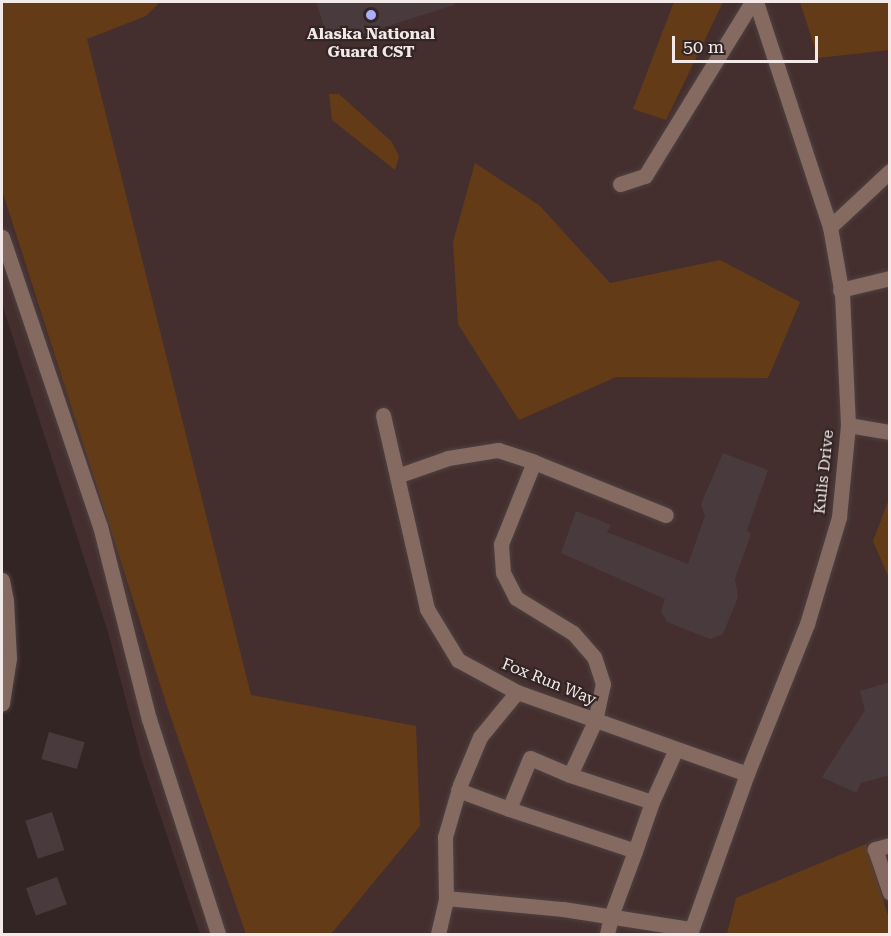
<!DOCTYPE html>
<style>
body{margin:0}
#map{position:relative;width:891px;height:936px;overflow:hidden;background:#342525;font-family:"Roboto Serif",serif}
div>[style]{position:absolute}
.built>*{inset:0;background:#442f2e}
.green>*{inset:0;background:#633c17}
.building>*{inset:0;background:#493a3e;transform-origin:0 0}
.roads{filter:drop-shadow(0 0 2px #4f4040) drop-shadow(0 0 2px #4f4040)}
.minor>*{height:15px;margin:-7.5px;padding:0 7.5px;transform-origin:7.5px;border-radius:7.5px;background:#846a60}
.dots>*{width:16px;height:16px;translate:-50% -50%;box-sizing:border-box;border:3px solid #342525;border-radius:50%}
span{translate:-50% -50%;white-space:nowrap;text-align:center;line-height:1.15;-webkit-text-stroke:4.5px #342525;paint-order:stroke}
.poi-label{font-size:16px;color:#f3e9e9;font-weight:700}
.street-label{font-size:16px;color:#f3e9e9}
.frame{position:absolute;inset:0;border:3px solid #f3e9e9;pointer-events:none}
.scale{position:absolute;left:672px;top:36px;width:146px;height:27px;box-sizing:border-box;border:3px solid #f3e9e9;border-top:0;padding-left:8px;font-size:18px;line-height:21px;white-space:nowrap;color:#f3e9e9;-webkit-text-stroke:4px #342525;paint-order:stroke}
</style>
<div id="map">
<div class="built">
<i style="clip-path:polygon(2px 2px,889px 2px,889px 934px,200px 934px,142px 761px,108px 632px,2px 304px)"></i>
</div>
<div class="green">
<i style="clip-path:polygon(2px 2px,160px 2px,146px 16px,87px 39px,251px 695px,416px 726px,420px 826px,331px 934px,246px 934px,168px 709px,2px 190px)"></i>
<i style="clip-path:polygon(674px 2px,723px 2px,666px 120px,633px 109px)"></i>
<i style="clip-path:polygon(800px 2px,889px 2px,889px 50px,818px 58px)"></i>
<i style="clip-path:polygon(329px 94px,339px 94px,391px 141px,399px 156px,395px 170px,332px 120px)"></i>
<i style="clip-path:polygon(475px 163px,540px 206px,610px 283px,720px 260px,800px 302px,768px 378px,616px 377px,519px 420px,458px 324px,453px 242px)"></i>
<i style="clip-path:polygon(889px 499px,889px 578px,873px 541px)"></i>
<i style="clip-path:polygon(866px 844px,889px 919px,889px 934px,727px 934px,736px 898px)"></i>
</div>
<div class="building">
<i style="clip-path:polygon(316px 2px,453px 2px,454px 5px,350px 38px,347px 29px,327px 36px)"></i>
<i style="clip-path:polygon(723px 453px,768px 470px,747px 530px,751px 534px,735px 579px,738px 597px,723px 634px,710px 639px,667px 622px,661px 611px,665px 599px,561px 553px,576px 511px,611px 525px,607px 532px,688px 564px,705px 516px,701px 504px)"></i>
<i style="clip-path:polygon(890px 682px,890px 775px,861px 783px,856px 793px,822px 777px,865px 710px,860px 691px)"></i>
<i style="left:49px;top:732px;width:37px;height:28px;rotate:16deg"></i>
<i style="left:52px;top:812px;width:40px;height:28px;rotate:72deg"></i>
<i style="left:57px;top:877px;width:29px;height:33px;rotate:70deg"></i>
</div>
<div class="roads">
<div class="minor">
<i style="left:620px;top:184px;width:26px;rotate:-18deg"></i>
<i style="left:645px;top:176px;width:204px;rotate:-58.4deg"></i>
<i style="left:830px;top:227px;width:82px;rotate:-43deg"></i>
<i style="left:2px;top:237px;width:305px;rotate:71.3deg"></i>
<i style="left:100px;top:526px;width:199px;rotate:75.8deg"></i>
<i style="left:149px;top:719px;width:226px;rotate:72.2deg"></i>
<i style="left:840px;top:290px;width:51px;rotate:-13.5deg"></i>
<i style="left:383px;top:415px;width:199px;rotate:77.2deg"></i>
<i style="left:427px;top:609px;width:60px;rotate:58.7deg"></i>
<i style="left:458px;top:660px;width:67px;rotate:28.5deg"></i>
<i style="left:517px;top:692px;width:244px;rotate:19.6deg"></i>
<i style="left:848px;top:425px;width:43px;rotate:9.5deg"></i>
<i style="left:397px;top:476px;width:54px;rotate:-19.4deg"></i>
<i style="left:448px;top:458px;width:51px;rotate:-9.1deg"></i>
<i style="left:498px;top:450px;width:38px;rotate:18deg"></i>
<i style="left:2px;top:580px;width:21px;rotate:79deg"></i>
<i style="left:6px;top:601px;width:57px;rotate:87deg"></i>
<i style="left:9px;top:658px;width:46px;rotate:98.8deg"></i>
<i style="left:517px;top:692px;width:58px;rotate:129.4deg"></i>
<i style="left:480px;top:737px;width:52px;rotate:112.6deg"></i>
<i style="left:460px;top:785px;width:54px;rotate:106.1deg"></i>
<i style="left:445px;top:837px;width:61px;rotate:89.1deg"></i>
<i style="left:446px;top:898px;width:118px;rotate:5.4deg"></i>
<i style="left:563px;top:909px;width:130px;rotate:8.9deg"></i>
<i style="left:570px;top:775px;width:60px;rotate:-65.2deg"></i>
<i style="left:595px;top:721px;width:38px;rotate:-78deg"></i>
<i style="left:603px;top:684px;width:28px;rotate:-108deg"></i>
<i style="left:594px;top:657px;width:32px;rotate:-131deg"></i>
<i style="left:573px;top:633px;width:67px;rotate:-148.4deg"></i>
<i style="left:516px;top:598px;width:28px;rotate:-117deg"></i>
<i style="left:503px;top:573px;width:29px;rotate:-94deg"></i>
<i style="left:501px;top:544px;width:88px;rotate:-68.1deg"></i>
<i style="left:534px;top:462px;width:142px;rotate:21.9deg"></i>
<i style="left:458px;top:790px;width:54px;rotate:20.4deg"></i>
<i style="left:509px;top:809px;width:133px;rotate:18.4deg"></i>
<i style="left:635px;top:851px;width:52px;rotate:-70.9deg"></i>
<i style="left:652px;top:802px;width:86px;rotate:-161.8deg"></i>
<i style="left:570px;top:775px;width:43px;rotate:-157deg"></i>
<i style="left:530px;top:758px;width:55px;rotate:112.4deg"></i>
<i style="left:652px;top:802px;width:58px;rotate:-65.6deg"></i>
<i style="left:890px;top:845px;width:16px;rotate:165deg"></i>
<i style="left:875px;top:849px;width:46px;rotate:71.2deg"></i>
<i style="left:438px;top:934px;width:37px;rotate:-77deg"></i>
<i style="left:607px;top:934px;width:18px;rotate:-77deg"></i>
<i style="left:611px;top:916px;width:69px;rotate:-69.7deg"></i>
<i style="left:690px;top:934px;width:170px;rotate:-70.4deg"></i>
<i style="left:747px;top:774px;width:162px;rotate:-68.2deg"></i>
<i style="left:807px;top:624px;width:112px;rotate:-73.3deg"></i>
<i style="left:839px;top:517px;width:92px;rotate:-84.4deg"></i>
<i style="left:848px;top:425px;width:130px;rotate:-92.6deg"></i>
<i style="left:842px;top:295px;width:69px;rotate:-100deg"></i>
<i style="left:830px;top:227px;width:237px;rotate:-108.2deg"></i>
</div>
</div>
<div class="dots">
<i style="left:371px;top:15px;background:#abaffb"></i>
</div>
<div class="poi-label">
<span style="left:371px;top:43px">Alaska National<br>Guard CST</span>
</div>
<div class="street-label">
<span style="left:824px;top:472px;rotate:-84deg">Kulis Drive</span>
<span style="left:549px;top:682px;rotate:22deg">Fox Run Way</span>
</div>
<div class="frame"></div>
<div class="scale">50 m</div>
</div>
